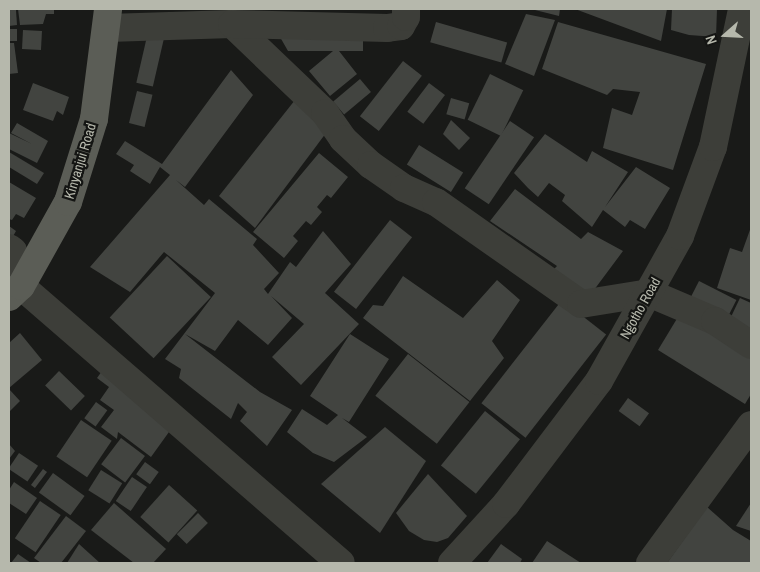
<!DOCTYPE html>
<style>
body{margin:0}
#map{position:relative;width:760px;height:572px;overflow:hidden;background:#191a18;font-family:"Archivo Narrow",sans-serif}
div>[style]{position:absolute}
.building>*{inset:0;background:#424440;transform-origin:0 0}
.minor>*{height:28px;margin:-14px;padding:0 14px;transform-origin:14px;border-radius:14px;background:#3d3e39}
.major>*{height:28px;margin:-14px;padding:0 14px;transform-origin:14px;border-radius:14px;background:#5b5d56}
span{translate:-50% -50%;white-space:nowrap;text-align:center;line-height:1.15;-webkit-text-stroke:4.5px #141513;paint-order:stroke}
.street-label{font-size:14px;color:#b6b8ac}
.frame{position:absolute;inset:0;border:10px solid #b6b8ac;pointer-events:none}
.north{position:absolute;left:700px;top:10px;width:50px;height:50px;-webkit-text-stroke:4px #141513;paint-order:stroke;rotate:251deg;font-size:14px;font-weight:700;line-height:20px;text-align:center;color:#b6b8ac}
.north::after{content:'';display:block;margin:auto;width:18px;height:22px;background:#b6b8ac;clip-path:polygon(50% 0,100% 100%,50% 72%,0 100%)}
</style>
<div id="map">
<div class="building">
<i style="clip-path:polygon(18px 9px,54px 9px,54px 14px,46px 14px,43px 24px,20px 25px)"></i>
<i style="clip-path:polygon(531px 9px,560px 9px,559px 16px)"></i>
<i style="clip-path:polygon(575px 9px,667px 9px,661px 41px)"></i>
<i style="clip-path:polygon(672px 9px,717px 9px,716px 37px,689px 35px,671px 30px)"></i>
<i style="clip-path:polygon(9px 10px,16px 10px,17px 25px,9px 26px)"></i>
<i style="clip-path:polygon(526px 14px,555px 20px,534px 76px,505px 64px)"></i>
<i style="left:436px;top:22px;width:74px;height:21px;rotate:16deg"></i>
<i style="clip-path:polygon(558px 22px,706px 64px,673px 170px,603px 148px,612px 108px,632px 115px,640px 92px,613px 89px,607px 95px,542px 69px)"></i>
<i style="left:9px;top:29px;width:8px;height:12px"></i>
<i style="left:23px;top:30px;width:19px;height:19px;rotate:3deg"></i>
<i style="clip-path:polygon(276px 30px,363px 32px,363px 51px,339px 51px,357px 74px,330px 96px,309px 71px,333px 51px,288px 51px)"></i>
<i style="left:148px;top:32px;width:17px;height:52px;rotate:13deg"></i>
<i style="clip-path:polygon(9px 43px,14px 43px,18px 73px,9px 74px)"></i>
<i style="left:403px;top:61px;width:24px;height:70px;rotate:38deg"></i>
<i style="clip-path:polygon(231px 70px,253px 95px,185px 187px,176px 180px,204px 205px,209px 199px,257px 239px,253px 245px,279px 273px,264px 289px,268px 294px,290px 262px,296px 267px,323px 231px,351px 264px,325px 293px,359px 324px,301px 385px,272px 357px,304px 324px,271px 296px,292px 318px,268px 345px,238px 320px,215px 351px,185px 334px,260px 392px,292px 410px,267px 446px,240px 421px,247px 412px,238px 403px,231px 419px,179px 378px,181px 369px,165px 359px,215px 293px,164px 252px,130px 292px,90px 267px,170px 175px,160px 167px,150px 184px,130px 171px,134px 165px,116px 154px,125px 141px,162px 164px)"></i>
<i style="left:490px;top:74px;width:37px;height:51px;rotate:26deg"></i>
<i style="left:360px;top:79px;width:17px;height:35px;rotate:50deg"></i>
<i style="clip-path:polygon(33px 83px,69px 97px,63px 115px,57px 111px,53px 121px,23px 110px)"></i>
<i style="left:429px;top:83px;width:20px;height:36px;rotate:37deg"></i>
<i style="left:137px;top:91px;width:16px;height:33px;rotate:14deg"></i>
<i style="left:451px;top:98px;width:19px;height:17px;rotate:16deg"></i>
<i style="clip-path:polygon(295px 100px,326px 133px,255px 228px,219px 196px)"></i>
<i style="clip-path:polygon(451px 120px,470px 138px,459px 150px,443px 134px)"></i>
<i style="left:510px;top:121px;width:29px;height:81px;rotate:34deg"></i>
<i style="clip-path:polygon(17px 123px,48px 141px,37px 163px,9px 149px,9px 133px,32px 144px,11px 133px)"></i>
<i style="clip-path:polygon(545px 134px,587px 162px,592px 151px,628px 172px,605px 207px,636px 167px,670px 188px,645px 229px,630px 220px,625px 227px,603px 210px,592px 227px,562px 201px,565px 195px,549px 183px,538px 197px,528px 188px,514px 173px)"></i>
<i style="left:419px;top:145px;width:52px;height:23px;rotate:32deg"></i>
<i style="clip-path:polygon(9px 152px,44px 173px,37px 184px,9px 167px)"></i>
<i style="clip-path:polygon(319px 153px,348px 177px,331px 198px,327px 195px,317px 207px,322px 212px,311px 225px,306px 221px,293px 236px,298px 241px,284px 258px,253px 232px)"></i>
<i style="clip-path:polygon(9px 182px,36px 198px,24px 218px,16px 214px,12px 220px,9px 219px)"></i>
<i style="clip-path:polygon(515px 189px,581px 239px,588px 232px,623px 251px,591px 294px,552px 271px,557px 266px,490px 221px)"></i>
<i style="left:390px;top:220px;width:28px;height:91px;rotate:38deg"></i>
<i style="clip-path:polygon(9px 226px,16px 231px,12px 238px,9px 236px)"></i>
<i style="clip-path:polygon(751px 227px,751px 300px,717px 288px,730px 248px,742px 252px)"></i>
<i style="left:167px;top:256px;width:60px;height:84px;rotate:43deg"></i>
<i style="clip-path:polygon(403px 276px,463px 318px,497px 280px,520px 300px,492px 341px,504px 358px,470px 401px,363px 318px,373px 305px,383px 306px)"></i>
<i style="left:699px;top:281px;width:42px;height:21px;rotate:27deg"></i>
<i style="clip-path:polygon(740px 298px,751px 303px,751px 331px,729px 321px)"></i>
<i style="left:562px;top:300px;width:56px;height:131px;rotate:38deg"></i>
<i style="clip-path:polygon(681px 312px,751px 355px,751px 394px,745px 404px,658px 350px)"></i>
<i style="clip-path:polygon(20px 333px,42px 360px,9px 388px,9px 343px)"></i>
<i style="clip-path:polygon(350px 334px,389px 359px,349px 422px,342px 418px,367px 437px,334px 462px,313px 453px,287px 432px,302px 409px,327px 425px,338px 415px,310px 396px)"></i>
<i style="left:408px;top:354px;width:78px;height:53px;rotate:38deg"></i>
<i style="left:59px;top:371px;width:36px;height:20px;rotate:44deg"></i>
<i style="clip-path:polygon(102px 371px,174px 425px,151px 457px,118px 432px,117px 439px,101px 427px,114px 410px,100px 400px,109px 387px,97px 378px)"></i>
<i style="clip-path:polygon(9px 389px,20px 401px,9px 412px)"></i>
<i style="left:628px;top:398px;width:26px;height:16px;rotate:36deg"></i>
<i style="left:96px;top:402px;width:14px;height:20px;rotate:36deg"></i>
<i style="left:485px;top:411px;width:45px;height:70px;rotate:39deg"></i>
<i style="left:81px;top:420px;width:37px;height:44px;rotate:34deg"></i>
<i style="clip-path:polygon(385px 427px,426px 461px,380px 533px,321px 484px)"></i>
<i style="left:121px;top:438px;width:30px;height:33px;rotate:37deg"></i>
<i style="clip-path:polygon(9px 444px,15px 451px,9px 459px)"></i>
<i style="left:19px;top:453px;width:23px;height:19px;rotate:34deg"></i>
<i style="left:145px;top:462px;width:17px;height:15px;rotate:36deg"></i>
<i style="left:43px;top:469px;width:5px;height:20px;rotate:37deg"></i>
<i style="left:101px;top:470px;width:25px;height:24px;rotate:32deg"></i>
<i style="left:53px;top:473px;width:39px;height:24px;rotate:36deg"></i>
<i style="clip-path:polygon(428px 474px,467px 516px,448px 538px,437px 542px,424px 540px,409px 531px,396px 513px)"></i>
<i style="left:132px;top:477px;width:18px;height:29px;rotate:34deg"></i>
<i style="clip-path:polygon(14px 482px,37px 498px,26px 514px,9px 503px,9px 490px)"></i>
<i style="left:169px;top:485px;width:38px;height:43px;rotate:42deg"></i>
<i style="left:40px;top:501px;width:25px;height:45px;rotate:34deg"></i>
<i style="clip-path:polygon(114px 503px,166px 549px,153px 563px,134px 563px,91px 530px)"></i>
<i style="clip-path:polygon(751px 503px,751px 531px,736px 526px)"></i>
<i style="clip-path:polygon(707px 507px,733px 530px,751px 541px,751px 563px,667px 563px)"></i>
<i style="left:198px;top:513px;width:14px;height:30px;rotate:45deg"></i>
<i style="clip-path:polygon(66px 516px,86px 531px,61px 563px,41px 563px,34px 558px)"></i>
<i style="clip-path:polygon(547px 541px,581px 563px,532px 563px)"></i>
<i style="clip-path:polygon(79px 544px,100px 563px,67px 563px)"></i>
<i style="clip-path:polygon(501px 544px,522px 559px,520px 563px,487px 563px)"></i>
<i style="clip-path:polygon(18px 554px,31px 563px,11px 563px)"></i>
</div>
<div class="minor">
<i style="left:232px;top:24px;width:129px;rotate:43.7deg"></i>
<i style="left:325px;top:113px;width:32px;rotate:55deg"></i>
<i style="left:343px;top:139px;width:38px;rotate:43deg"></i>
<i style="left:371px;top:165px;width:40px;rotate:34.9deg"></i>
<i style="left:404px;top:188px;width:35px;rotate:24deg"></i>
<i style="left:436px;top:202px;width:177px;rotate:35.1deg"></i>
<i style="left:581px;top:304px;width:69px;rotate:-9.2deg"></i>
<i style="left:649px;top:293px;width:72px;rotate:23deg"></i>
<i style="left:715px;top:321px;width:43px;rotate:33.7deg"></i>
<i style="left:108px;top:28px;width:124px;rotate:-1.8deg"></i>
<i style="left:232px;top:24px;width:155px;rotate:1.5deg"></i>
<i style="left:387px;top:28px;width:14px;rotate:-8deg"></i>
<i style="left:401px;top:26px;width:10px;rotate:-61deg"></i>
<i style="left:406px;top:17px;width:8px;rotate:-90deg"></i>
<i style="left:9px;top:248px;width:5px;rotate:37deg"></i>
<i style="left:13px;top:251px;width:36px;rotate:77deg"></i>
<i style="left:21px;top:286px;width:423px;rotate:40.9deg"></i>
<i style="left:452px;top:563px;width:80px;rotate:-47.5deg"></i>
<i style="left:506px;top:504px;width:154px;rotate:-52.9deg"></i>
<i style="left:599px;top:381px;width:166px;rotate:-60.8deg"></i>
<i style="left:680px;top:236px;width:95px;rotate:-69.7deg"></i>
<i style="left:713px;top:147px;width:141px;rotate:-78.1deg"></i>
<i style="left:650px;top:563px;width:171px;rotate:-53.8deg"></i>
</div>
<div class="major">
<i style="left:9px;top:297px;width:16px;rotate:-43deg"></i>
<i style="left:21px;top:286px;width:96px;rotate:-60.8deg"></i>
<i style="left:68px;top:202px;width:87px;rotate:-72.6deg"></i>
<i style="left:94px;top:119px;width:111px;rotate:-82.7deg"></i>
</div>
<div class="street-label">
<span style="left:80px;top:161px;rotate:-73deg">Kinyanjui Road</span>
<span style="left:640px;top:308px;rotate:-61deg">Ngotho Road</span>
</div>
<div class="frame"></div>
<div class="north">N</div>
</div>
